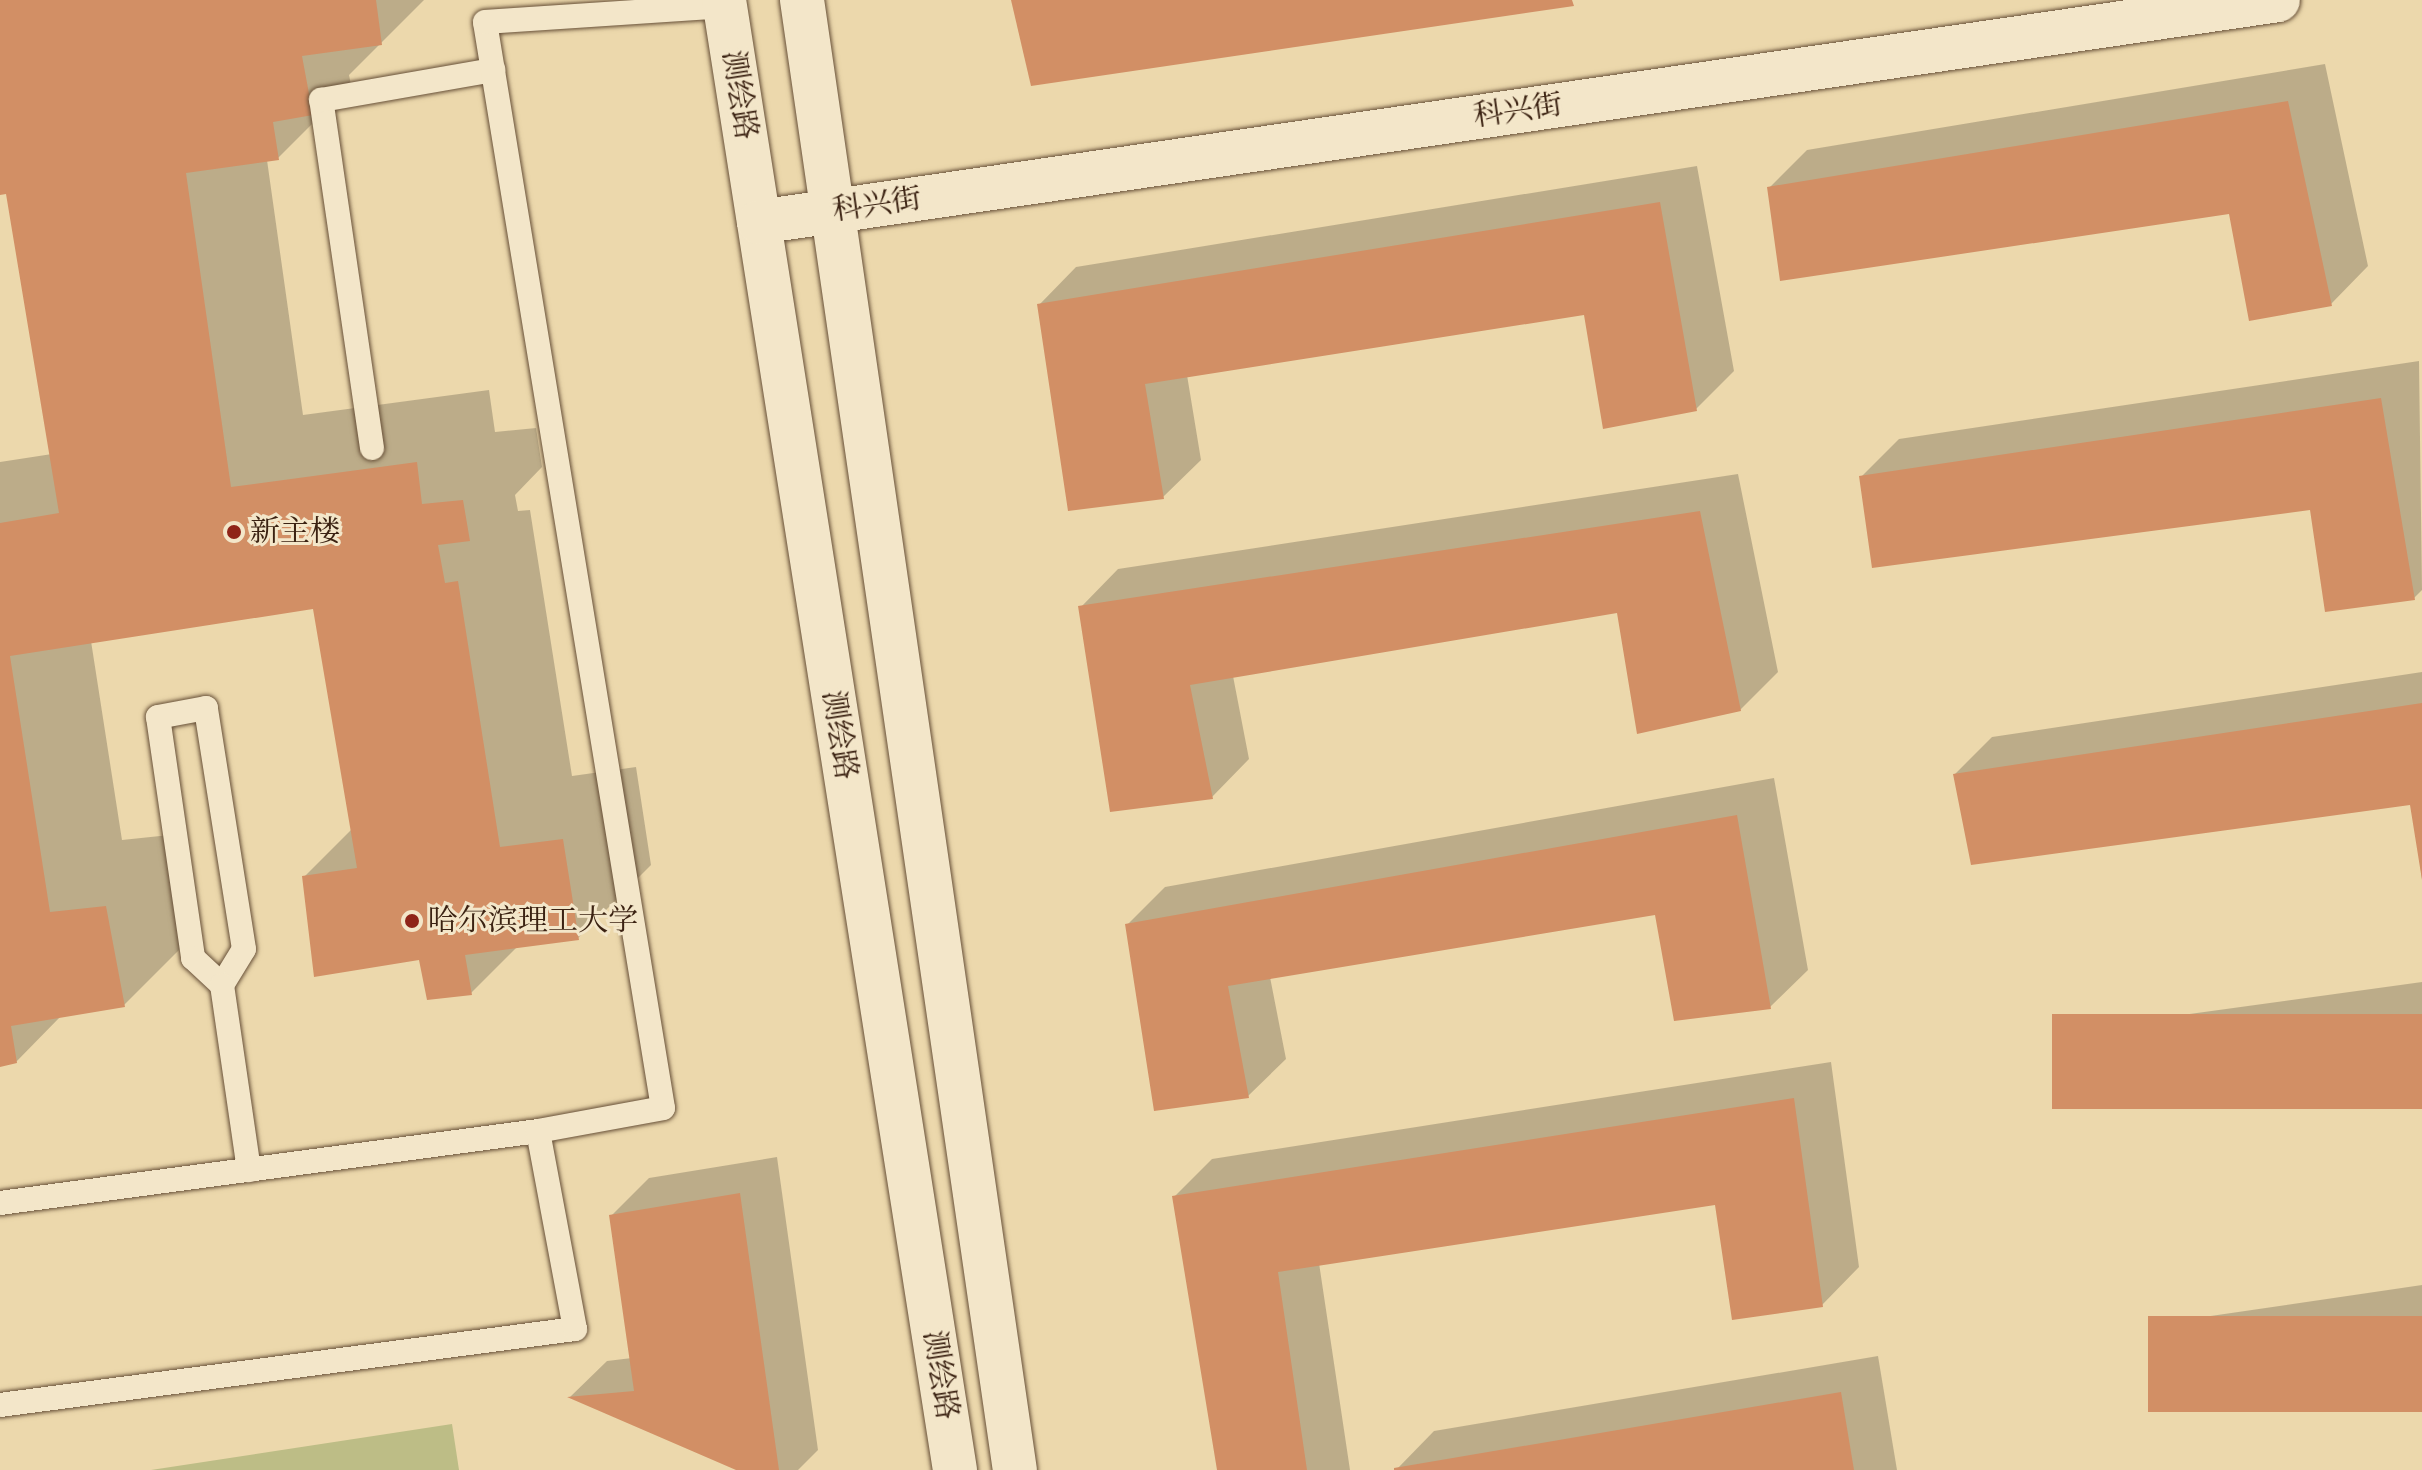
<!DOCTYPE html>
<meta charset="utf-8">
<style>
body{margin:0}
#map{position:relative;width:2422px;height:1470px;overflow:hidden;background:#ecd8ac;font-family:"IM FELL French Canon","Noto Serif SC",serif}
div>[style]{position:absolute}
.green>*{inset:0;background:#bdbd86}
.shadow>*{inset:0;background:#0003}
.building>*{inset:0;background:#d28f65;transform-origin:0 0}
.roads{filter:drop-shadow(0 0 2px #675038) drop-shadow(0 0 2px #675038)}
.lane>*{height:24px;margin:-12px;padding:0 12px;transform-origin:12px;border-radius:12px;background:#f3e6c9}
.secondary>*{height:44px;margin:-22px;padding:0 22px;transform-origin:22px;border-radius:22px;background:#f3e6c9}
.dots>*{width:22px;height:22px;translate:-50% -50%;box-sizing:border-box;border:4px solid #f3e6c9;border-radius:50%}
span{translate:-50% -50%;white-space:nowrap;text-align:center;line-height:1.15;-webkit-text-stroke:6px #f3e6c9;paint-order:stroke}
.street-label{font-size:30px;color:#3b2212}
.poi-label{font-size:30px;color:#3b2212}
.left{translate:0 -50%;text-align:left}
</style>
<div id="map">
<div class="green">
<i style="clip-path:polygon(452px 1424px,459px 1470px,151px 1470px)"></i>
</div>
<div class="shadow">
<i style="clip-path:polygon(0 0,424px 0,349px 75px,351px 85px,278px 158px,267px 160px,303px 415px,489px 390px,495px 432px,536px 428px,542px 467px,515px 495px,518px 511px,530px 510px,572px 776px,636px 767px,651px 865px,578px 938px,518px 946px,471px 993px,304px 877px,352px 829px,314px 607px,91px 641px,122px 840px,179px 834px,197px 932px,124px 1005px,62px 1015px,16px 1062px,0 1065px,0 462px,52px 454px,8px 192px,0 193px)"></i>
<i style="clip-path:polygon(2325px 64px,2368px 266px,2331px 304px,2231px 212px,1769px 188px,1807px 150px)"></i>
<i style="clip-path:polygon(1697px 166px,1734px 371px,1696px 409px,1586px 313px,1187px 375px,1201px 460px,1163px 497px,1039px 305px,1076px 267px)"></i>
<i style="clip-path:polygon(2419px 361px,2422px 590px,2414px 598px,2311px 507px,1861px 477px,1899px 439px)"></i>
<i style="clip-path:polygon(1738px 474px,1778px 672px,1740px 710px,1618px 611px,1233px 676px,1249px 759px,1212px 797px,1081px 607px,1118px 569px)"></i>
<i style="clip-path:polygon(2422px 672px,2422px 879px,2412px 803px,1955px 774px,1992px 737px)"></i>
<i style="clip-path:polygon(1774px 778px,1808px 970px,1770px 1007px,1657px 913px,1270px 977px,1286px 1059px,1248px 1096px,1127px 925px,1165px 887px)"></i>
<i style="clip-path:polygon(2422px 982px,2422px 1107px,2057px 1065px,2095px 1027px)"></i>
<i style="clip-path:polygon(1831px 1062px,1859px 1267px,1822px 1305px,1717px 1202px,1319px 1263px,1350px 1470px,1219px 1470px,1174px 1197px,1212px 1159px)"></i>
<i style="clip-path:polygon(777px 1157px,818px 1450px,798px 1470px,742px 1470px,570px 1397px,607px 1361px,632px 1358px,611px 1216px,649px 1178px)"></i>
<i style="clip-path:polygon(2422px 1285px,2422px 1410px,2153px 1357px,2190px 1319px)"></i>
<i style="clip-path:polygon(1878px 1356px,1897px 1470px,1396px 1470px,1434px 1431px)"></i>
</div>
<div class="building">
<i style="clip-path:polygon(0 0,376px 0,382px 45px,302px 56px,313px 115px,273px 122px,279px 160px,186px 173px,231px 487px,417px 462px,422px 504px,463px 500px,470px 541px,438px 545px,445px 583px,458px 581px,500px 847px,563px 839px,579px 940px,465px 955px,472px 995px,427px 1000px,419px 960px,314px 977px,302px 876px,357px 868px,313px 609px,10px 656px,50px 912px,106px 906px,125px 1007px,11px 1026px,17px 1063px,0 1067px,0 523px,59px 513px,6px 194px,0 195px)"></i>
<i style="clip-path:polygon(1011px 0,1572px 0,1574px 6px,1031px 86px)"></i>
<i style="clip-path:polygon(2288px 101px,2332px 306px,2249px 321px,2229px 214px,1780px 281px,1767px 187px)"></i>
<i style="clip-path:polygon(1660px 202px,1697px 411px,1603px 429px,1584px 315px,1145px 384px,1164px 499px,1068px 511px,1037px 304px)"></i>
<i style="clip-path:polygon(2381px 398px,2415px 600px,2325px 612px,2310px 510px,1872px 568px,1859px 476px)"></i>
<i style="clip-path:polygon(1700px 511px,1741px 711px,1637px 734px,1617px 613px,1190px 685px,1213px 799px,1110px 812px,1078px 606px)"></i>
<i style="clip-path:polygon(2422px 703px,2422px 880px,2410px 805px,1971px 865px,1953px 774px)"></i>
<i style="clip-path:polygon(1737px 815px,1771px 1009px,1674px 1021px,1655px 915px,1228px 986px,1249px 1098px,1154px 1111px,1125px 924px)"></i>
<i style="left:2422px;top:1014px;width:95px;height:370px;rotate:90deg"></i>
<i style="clip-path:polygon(1794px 1098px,1823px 1307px,1732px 1320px,1715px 1205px,1278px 1272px,1307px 1470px,1217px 1470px,1172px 1196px)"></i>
<i style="clip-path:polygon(740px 1193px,779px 1470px,736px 1470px,567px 1397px,634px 1391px,609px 1215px)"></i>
<i style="left:2422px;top:1316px;width:96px;height:274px;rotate:90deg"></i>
<i style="clip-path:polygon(1841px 1392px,1854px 1470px,1394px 1470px,1394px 1468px)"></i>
</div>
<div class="roads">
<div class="lane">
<i style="left:372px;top:448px;width:352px;rotate:-98.3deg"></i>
<i style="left:321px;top:100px;width:175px;rotate:-9.9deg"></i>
<i style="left:222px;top:985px;width:42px;rotate:-58.6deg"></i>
<i style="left:244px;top:949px;width:244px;rotate:-99deg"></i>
<i style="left:206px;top:708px;width:49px;rotate:169.4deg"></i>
<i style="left:158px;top:717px;width:244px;rotate:81.7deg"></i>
<i style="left:193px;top:958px;width:40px;rotate:43deg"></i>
<i style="left:222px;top:985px;width:187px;rotate:81.7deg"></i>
<i style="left:0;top:1203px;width:543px;rotate:-7.62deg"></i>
<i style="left:0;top:1405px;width:580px;rotate:-7.53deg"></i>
<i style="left:575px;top:1329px;width:201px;rotate:-100.6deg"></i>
<i style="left:538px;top:1131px;width:127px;rotate:-10.4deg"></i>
<i style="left:663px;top:1108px;width:1100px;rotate:-99.31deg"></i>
<i style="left:485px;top:22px;width:241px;rotate:-3.8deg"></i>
</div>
<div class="secondary">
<i style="left:724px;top:0;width:1488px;rotate:81.07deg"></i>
<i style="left:802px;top:0;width:1485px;rotate:81.76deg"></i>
<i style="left:759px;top:222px;width:1535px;rotate:-8.31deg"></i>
</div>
</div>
<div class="dots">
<i style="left:234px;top:532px;background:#8f2418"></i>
<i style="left:412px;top:921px;background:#8f2418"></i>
</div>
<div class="street-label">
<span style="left:739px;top:95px;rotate:81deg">测绘路</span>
<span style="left:1518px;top:111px;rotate:-8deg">科兴街</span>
<span style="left:877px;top:205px;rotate:-8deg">科兴街</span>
<span style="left:839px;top:735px;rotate:81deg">测绘路</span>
<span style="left:940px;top:1375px;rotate:81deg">测绘路</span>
</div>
<div class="poi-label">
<span class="left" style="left:250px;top:532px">新主楼</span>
<span class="left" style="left:428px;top:921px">哈尔滨理工大学</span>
</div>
</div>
